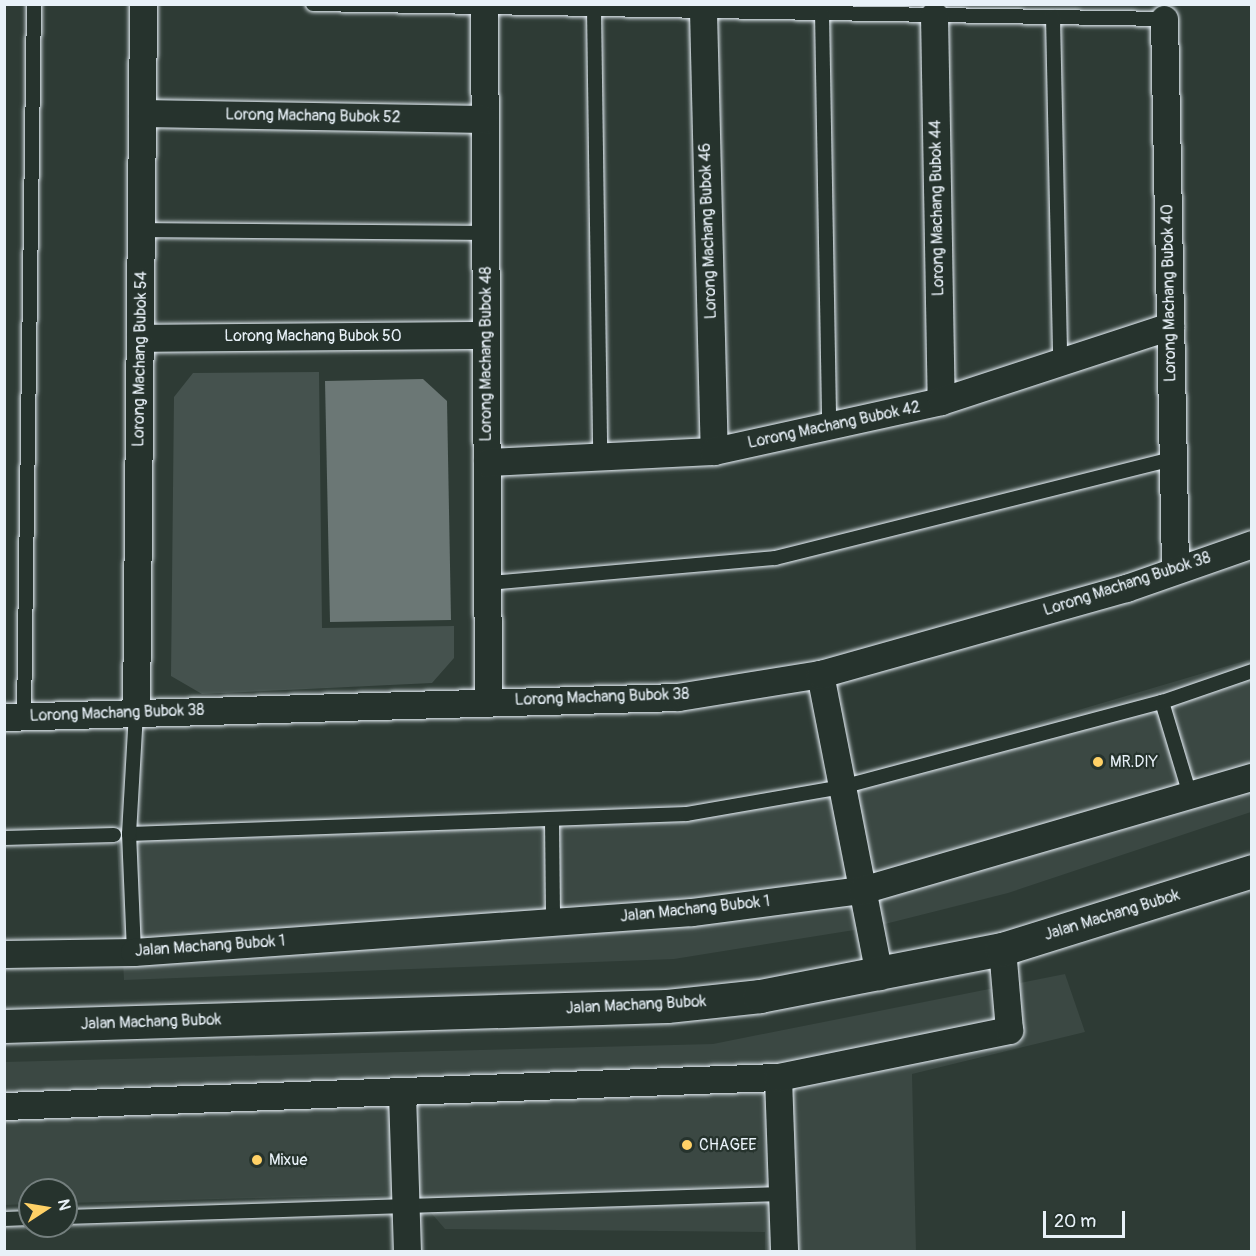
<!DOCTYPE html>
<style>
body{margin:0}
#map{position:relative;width:1256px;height:1256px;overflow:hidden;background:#2e3b35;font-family:Pangolin,sans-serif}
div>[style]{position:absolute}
.built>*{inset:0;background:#3b4843}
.green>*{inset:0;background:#45524e}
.water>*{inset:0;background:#6b7775}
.roads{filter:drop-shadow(0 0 2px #e8f1f8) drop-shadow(0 0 2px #e8f1f8)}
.service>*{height:14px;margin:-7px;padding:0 7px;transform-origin:7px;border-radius:7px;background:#26332d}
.minor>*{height:27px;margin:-13.5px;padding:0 13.5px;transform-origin:13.5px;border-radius:13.5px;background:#26332d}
.secondary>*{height:33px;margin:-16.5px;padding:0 16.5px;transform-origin:16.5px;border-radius:16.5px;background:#26332d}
.dots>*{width:16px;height:16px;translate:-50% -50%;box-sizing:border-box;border:3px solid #26332d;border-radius:50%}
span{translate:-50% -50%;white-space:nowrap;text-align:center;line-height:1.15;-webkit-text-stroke:4.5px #26332d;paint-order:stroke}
.street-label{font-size:16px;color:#e8f1f8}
.poi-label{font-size:16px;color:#e8f1f8}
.left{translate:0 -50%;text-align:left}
.frame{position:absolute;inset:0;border:6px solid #e8f1f8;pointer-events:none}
.north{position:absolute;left:18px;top:1178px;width:60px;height:60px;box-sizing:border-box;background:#26332d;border:2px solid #747f7e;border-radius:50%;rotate:78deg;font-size:16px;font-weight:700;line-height:24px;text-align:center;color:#e8f1f8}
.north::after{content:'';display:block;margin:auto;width:21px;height:27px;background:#ffd166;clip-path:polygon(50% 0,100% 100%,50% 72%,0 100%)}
.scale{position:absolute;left:1043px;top:1211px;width:82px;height:27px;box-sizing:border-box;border:3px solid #e8f1f8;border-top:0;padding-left:8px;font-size:18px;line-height:21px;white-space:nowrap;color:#e8f1f8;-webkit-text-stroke:4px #26332d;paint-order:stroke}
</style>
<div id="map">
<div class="built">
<i style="clip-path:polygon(1251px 659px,1251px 812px,1008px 893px,873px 927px,674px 959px,124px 980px,116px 828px,684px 808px,862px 774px)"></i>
<i style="clip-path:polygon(1065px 974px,1085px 1032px,912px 1074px,916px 1252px,765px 1251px,765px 1232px,445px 1229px,415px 1194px,66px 1203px,66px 1190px,30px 1190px,30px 1204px,5px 1205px,4px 1062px,713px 1044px)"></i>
</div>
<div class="green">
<i style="clip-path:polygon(319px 372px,322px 628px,454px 626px,454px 658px,432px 683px,202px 694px,171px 676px,174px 397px,193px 373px)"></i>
</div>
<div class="water">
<i style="clip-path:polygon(423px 379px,447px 401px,451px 620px,330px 622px,325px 381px)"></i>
</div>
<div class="roads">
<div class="service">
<i style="left:313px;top:4px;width:851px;rotate:1.01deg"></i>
<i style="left:594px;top:9px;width:450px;rotate:89.2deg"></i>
<i style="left:822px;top:13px;width:414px;rotate:89deg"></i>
<i style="left:1053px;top:17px;width:342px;rotate:88.8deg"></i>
<i style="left:141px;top:230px;width:344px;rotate:0.5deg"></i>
<i style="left:489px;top:583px;width:287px;rotate:-5deg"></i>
<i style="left:775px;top:558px;width:410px;rotate:-14deg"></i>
<i style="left:1162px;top:702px;width:100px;rotate:73.2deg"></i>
<i style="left:24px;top:717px;width:713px;rotate:-89.2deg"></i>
<i style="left:552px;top:820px;width:101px;rotate:89.4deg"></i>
<i style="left:129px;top:834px;width:558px;rotate:-2.05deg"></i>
<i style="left:687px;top:814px;width:157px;rotate:-9.9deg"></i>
<i style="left:842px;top:787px;width:331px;rotate:-14.9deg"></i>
<i style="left:1162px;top:702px;width:95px;rotate:-19deg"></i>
<i style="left:4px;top:838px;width:110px;rotate:-1.6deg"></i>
<i style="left:134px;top:952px;width:118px;rotate:-92.4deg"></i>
<i style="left:129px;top:834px;width:121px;rotate:-86.7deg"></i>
<i style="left:66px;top:1217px;width:716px;rotate:-1.84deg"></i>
<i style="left:4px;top:1219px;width:26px;rotate:-2deg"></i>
</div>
<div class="minor">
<i style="left:484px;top:7px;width:694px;rotate:89.67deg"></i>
<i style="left:703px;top:11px;width:440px;rotate:88.6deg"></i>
<i style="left:934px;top:15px;width:386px;rotate:89deg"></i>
<i style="left:1164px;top:19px;width:549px;rotate:88.85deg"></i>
<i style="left:142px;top:113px;width:342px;rotate:1deg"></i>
<i style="left:140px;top:338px;width:346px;rotate:-0.5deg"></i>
<i style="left:487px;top:462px;width:227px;rotate:-2.8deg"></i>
<i style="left:714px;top:451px;width:232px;rotate:-12.4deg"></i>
<i style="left:941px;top:401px;width:241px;rotate:-18.1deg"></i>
<i style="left:820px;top:674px;width:308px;rotate:78.9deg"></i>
<i style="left:136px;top:713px;width:709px;rotate:-89.43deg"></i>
<i style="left:4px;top:717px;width:674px;rotate:-1.7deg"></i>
<i style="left:678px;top:697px;width:144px;rotate:-9.2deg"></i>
<i style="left:820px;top:674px;width:318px;rotate:-15.7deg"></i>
<i style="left:1126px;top:588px;width:133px;rotate:-19.2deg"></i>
<i style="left:4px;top:954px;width:130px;rotate:-0.9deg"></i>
<i style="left:134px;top:952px;width:559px;rotate:-4.1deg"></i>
<i style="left:692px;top:912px;width:171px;rotate:-7.4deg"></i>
<i style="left:862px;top:890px;width:406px;rotate:-16.2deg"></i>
<i style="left:778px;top:1077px;width:175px;rotate:88deg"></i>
<i style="left:402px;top:1093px;width:159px;rotate:88.2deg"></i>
<i style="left:4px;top:1106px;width:775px;rotate:-2.15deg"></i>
<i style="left:778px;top:1077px;width:236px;rotate:-11.5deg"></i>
<i style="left:1009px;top:1030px;width:81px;rotate:-94.9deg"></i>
</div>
<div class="secondary">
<i style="left:4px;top:1026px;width:663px;rotate:-1.73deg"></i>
<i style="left:667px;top:1006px;width:94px;rotate:-6.1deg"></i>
<i style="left:760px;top:996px;width:247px;rotate:-11deg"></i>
<i style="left:1002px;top:949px;width:262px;rotate:-17.3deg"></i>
</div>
</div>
<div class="dots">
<i style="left:1098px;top:762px;background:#ffd166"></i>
<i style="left:687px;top:1145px;background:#ffd166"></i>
<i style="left:257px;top:1160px;background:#ffd166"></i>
</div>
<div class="street-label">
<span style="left:313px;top:116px;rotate:1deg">Lorong Machang Bubok 52</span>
<span style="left:937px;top:208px;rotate:-91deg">Lorong Machang Bubok 44</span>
<span style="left:708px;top:231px;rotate:-92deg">Lorong Machang Bubok 46</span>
<span style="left:1169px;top:293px;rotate:-91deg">Lorong Machang Bubok 40</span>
<span style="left:313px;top:336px">Lorong Machang Bubok 50</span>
<span style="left:486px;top:354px;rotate:-90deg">Lorong Machang Bubok 48</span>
<span style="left:140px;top:359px;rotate:-89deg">Lorong Machang Bubok 54</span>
<span style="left:834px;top:425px;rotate:-12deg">Lorong Machang Bubok 42</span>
<span style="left:1127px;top:584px;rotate:-18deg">Lorong Machang Bubok 38</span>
<span style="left:602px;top:697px;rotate:-2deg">Lorong Machang Bubok 38</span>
<span style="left:117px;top:713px;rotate:-2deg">Lorong Machang Bubok 38</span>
<span style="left:695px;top:909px;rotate:-6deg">Jalan Machang Bubok 1</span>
<span style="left:1112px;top:915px;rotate:-17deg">Jalan Machang Bubok</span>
<span style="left:210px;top:946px;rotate:-4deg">Jalan Machang Bubok 1</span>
<span style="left:636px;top:1005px;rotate:-3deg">Jalan Machang Bubok</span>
<span style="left:151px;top:1022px;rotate:-2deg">Jalan Machang Bubok</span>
</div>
<div class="poi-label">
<span class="left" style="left:1110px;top:762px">MR.DIY</span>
<span class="left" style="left:699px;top:1145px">CHAGEE</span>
<span class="left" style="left:269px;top:1160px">Mixue</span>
</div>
<div class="frame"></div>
<div class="north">N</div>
<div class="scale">20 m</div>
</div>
